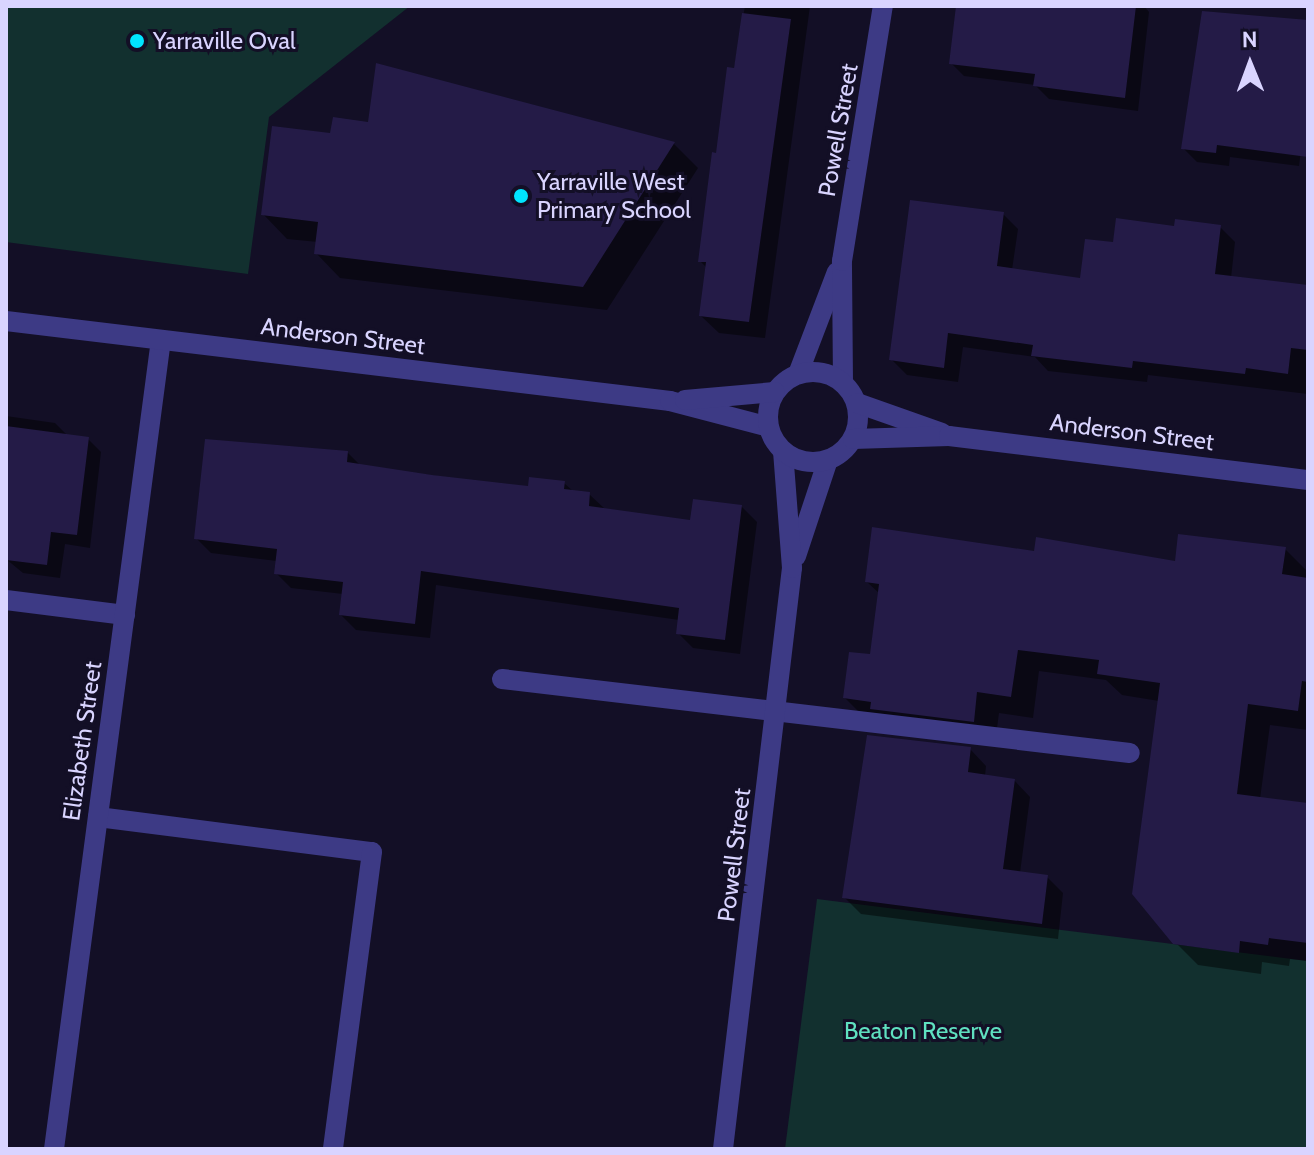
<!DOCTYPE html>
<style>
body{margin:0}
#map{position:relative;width:1314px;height:1155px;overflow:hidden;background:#130f26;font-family:Cabin,sans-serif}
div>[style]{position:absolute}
.green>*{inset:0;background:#12302f}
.shadow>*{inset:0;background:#0007}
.building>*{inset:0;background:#241b47}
.service>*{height:20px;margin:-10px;padding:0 10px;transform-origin:10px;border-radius:10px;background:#3d3a85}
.minor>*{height:20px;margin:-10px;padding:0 10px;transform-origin:10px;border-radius:10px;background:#3d3a85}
.tertiary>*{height:20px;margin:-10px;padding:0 10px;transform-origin:10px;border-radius:10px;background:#3d3a85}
.tertiary>.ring{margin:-10px;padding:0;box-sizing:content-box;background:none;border:20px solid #3d3a85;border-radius:50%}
.dots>*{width:22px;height:22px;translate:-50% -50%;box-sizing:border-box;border:4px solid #130f26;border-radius:50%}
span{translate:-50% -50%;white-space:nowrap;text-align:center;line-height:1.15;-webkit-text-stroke:6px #130f26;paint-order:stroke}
.poi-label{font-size:24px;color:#d9d4ff}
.left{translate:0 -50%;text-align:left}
.street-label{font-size:24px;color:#d9d4ff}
.park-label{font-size:24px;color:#5fe0c0}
.frame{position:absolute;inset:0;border:8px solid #d9d4ff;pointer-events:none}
.north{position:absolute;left:1210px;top:24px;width:80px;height:80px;-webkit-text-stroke:6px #130f26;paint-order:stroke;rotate:359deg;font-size:22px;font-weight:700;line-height:32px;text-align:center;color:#d9d4ff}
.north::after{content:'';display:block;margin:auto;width:28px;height:36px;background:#d9d4ff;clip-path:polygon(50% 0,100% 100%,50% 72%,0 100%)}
</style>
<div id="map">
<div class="green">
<i style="clip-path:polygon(6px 6px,410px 6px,269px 117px,248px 274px,6px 242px)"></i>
<i style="clip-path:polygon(817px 899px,1308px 961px,1308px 1149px,785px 1149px)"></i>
</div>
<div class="shadow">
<i style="clip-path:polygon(745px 6px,810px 6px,765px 338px,719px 333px,701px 316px,707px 268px,700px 261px)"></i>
<i style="clip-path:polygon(958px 6px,1144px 6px,1149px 12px,1138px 111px,1049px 99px,1035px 85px,964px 76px,951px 63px)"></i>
<i style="clip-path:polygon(1308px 24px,1308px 135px,1303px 135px,1299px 166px,1230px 157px,1229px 166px,1197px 162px,1183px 148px)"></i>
<i style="clip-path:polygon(377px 66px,674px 144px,698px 168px,607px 310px,340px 278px,316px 253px,318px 242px,287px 239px,263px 214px,332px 135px,369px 125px)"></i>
<i style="clip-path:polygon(1003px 214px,1018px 229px,1012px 270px,1082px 280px,1115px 245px,1176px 228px,1220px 227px,1235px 242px,1231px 278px,1308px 289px,1308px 394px,1148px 375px,1147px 382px,1048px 371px,1035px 357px,963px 347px,958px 382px,907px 375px,892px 360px)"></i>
<i style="clip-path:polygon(6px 416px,55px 423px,68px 436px,88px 439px,101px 452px,90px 548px,65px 544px,60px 578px,23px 573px,6px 559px)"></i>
<i style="clip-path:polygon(348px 453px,361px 466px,530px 488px,564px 483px,574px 492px,589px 494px,606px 510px,692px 522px,742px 507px,757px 522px,740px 654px,693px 648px,678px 633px,679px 620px,436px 585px,430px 638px,356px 630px,341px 615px,343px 594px,291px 588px,276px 573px,277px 561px,211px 553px,196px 538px)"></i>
<i style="clip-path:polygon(1285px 549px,1307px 571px,1308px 730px,1270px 725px,1260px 799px,1308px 849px,1308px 961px,1290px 959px,1289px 966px,1262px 962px,1261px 974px,1198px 965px,1175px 942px,1159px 701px,1122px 695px,1106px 680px,1039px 671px,1033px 718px,999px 713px,995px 743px,867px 720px,845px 698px,872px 656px,880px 594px,867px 582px,1036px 553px,1177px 563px)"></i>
<i style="clip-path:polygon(970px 749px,986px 766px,985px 776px,1014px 780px,1030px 797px,1020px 873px,1047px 877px,1063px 893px,1058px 939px,861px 914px,844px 897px)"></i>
</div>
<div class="building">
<i style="clip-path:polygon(956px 6px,1136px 6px,1125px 98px,1033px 86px,1035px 74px,949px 64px)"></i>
<i style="clip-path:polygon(1202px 11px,1308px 20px,1308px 157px,1217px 145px,1216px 153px,1181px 149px)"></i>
<i style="clip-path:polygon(742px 13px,791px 19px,749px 322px,699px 316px,706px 262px,698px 262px,712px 152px,716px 153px,727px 67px,734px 68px)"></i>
<i style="clip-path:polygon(376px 63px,675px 142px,583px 287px,314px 254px,318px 222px,261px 215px,272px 126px,330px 133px,333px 117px,368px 122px)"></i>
<i style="clip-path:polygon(910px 200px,1004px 212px,997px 266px,1080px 278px,1085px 239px,1113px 242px,1116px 218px,1174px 226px,1175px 219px,1221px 225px,1215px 274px,1308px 285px,1308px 350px,1291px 348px,1288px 374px,1246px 368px,1245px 374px,1133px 361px,1132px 368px,1031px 356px,1033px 345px,948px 333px,944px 368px,889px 360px)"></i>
<i style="clip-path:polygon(6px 426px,89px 437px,77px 535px,51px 532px,47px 565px,6px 560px)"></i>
<i style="clip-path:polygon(205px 439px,348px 451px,347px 462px,432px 475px,528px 486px,529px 477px,565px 481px,564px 489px,590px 492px,589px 506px,690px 520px,693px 499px,742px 505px,725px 640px,676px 634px,679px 608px,421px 571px,415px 624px,339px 615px,343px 582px,274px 574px,277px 549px,194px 539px)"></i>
<i style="clip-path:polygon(872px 527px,1034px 551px,1036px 537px,1175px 561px,1178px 534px,1286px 547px,1282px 574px,1308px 578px,1308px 682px,1302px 681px,1298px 711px,1248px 704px,1237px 794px,1308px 803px,1308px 943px,1269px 938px,1268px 945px,1240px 941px,1239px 953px,1173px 944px,1132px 894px,1160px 683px,1097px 674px,1099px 660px,1018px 650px,1011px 697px,977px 692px,974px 722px,870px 709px,871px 702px,843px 698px,849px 652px,870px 654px,879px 584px,865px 582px)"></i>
<i style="clip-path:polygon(867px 735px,971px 747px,968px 772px,1015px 779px,1003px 869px,1048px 875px,1042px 924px,842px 898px)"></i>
</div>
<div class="service">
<i style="left:6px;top:600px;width:120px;rotate:7.2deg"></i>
<i style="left:502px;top:679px;width:632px;rotate:6.72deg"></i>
<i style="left:98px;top:817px;width:276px;rotate:7.3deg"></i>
<i style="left:372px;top:852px;width:300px;rotate:97.5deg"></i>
</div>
<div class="minor">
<i style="left:798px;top:374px;width:109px;rotate:-69.1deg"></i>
<i style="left:843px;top:383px;width:122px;rotate:-90.5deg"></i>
<i style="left:842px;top:261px;width:258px;rotate:-80.9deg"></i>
<i style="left:796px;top:556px;width:101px;rotate:-71.6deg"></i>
<i style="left:54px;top:1149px;width:816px;rotate:-82.47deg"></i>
<i style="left:723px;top:1149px;width:585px;rotate:-83.23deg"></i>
<i style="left:792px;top:568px;width:116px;rotate:-94.4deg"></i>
</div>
<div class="tertiary">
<i style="left:6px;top:321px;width:669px;rotate:6.87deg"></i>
<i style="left:670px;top:401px;width:102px;rotate:14.7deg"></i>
<i class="ring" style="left:768px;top:372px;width:70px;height:70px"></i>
<i style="left:685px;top:400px;width:90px;rotate:-5.1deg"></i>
<i style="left:857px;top:403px;width:90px;rotate:19.4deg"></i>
<i style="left:853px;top:439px;width:96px;rotate:-1.8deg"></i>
<i style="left:949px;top:436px;width:362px;rotate:7deg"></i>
</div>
<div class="dots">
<i style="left:137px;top:41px;background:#00e5ff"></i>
<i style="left:521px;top:196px;background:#00e5ff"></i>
</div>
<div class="poi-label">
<span class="left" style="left:153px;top:41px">Yarraville Oval</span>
<span class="left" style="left:537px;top:196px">Yarraville West<br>Primary School</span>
</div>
<div class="street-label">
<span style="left:838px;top:130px;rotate:-80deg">Powell Street</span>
<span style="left:343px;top:336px;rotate:7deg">Anderson Street</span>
<span style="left:1132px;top:432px;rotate:7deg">Anderson Street</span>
<span style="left:82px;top:741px;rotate:-82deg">Elizabeth Street</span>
<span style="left:734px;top:855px;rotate:-83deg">Powell Street</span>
</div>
<div class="park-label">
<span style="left:923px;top:1031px">Beaton Reserve</span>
</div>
<div class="frame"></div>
<div class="north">N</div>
</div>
